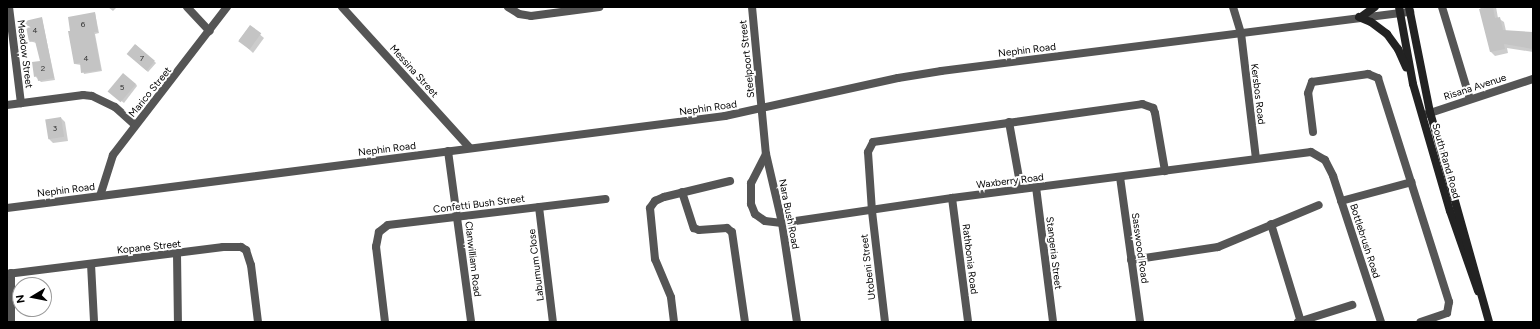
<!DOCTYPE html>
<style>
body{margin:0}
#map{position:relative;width:1540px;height:329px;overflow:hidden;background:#fff;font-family:Figtree,sans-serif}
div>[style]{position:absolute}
.shadow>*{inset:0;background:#0003;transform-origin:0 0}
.building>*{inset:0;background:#c4c4c4;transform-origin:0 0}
.minor>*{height:8px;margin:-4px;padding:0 4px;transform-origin:4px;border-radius:4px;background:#555}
.tertiary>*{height:8px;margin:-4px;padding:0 4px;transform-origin:4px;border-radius:4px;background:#555}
.secondary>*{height:8px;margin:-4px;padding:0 4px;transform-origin:4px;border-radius:4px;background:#222}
span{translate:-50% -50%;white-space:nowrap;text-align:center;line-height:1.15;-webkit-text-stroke:4px #fff;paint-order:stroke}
.number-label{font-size:8px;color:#313131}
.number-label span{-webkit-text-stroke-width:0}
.street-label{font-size:10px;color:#000}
.frame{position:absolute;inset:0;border:8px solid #000;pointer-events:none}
.north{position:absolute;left:12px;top:277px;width:40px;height:40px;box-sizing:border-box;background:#fff;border:1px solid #999;border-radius:50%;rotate:260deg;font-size:11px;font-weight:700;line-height:16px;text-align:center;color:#000}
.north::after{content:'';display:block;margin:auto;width:14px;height:18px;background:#000;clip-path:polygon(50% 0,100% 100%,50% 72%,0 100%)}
</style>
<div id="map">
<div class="shadow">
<i style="clip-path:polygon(108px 7px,117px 7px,113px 11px)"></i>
<i style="clip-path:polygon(1480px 7px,1496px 7px,1498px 18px,1504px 22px,1506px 31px,1533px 33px,1533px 52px,1507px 48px,1508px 53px,1495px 56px,1491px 52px)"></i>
<i style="clip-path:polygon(95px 13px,99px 33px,95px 34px,102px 71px,84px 74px,81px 65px,75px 64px)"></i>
<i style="clip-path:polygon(42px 19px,55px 80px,41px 82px,35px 76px,41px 62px,36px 43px,30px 41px)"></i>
<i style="clip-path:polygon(250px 26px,264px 38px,253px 53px,239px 40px)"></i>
<i style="left:136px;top:45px;width:27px;height:12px;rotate:42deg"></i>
<i style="clip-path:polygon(136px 84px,137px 86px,124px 103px,110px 92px)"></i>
<i style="clip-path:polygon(61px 118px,65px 122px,68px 141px,53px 143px,49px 139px)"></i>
</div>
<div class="building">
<i style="clip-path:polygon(1493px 7px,1495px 18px,1500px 17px,1503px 30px,1533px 32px,1533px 49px,1504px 44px,1505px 49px,1490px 52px,1479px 9px)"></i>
<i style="clip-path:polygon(95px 12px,98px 32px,94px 32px,101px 70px,81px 73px,80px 63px,74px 64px,68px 31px,70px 31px,68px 17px)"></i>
<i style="clip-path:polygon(42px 17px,54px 78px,38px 81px,37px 76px,34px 77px,32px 62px,40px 61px,35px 41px,29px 42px,25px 21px)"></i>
<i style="left:250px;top:25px;width:14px;height:20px;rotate:36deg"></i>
<i style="left:135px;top:44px;width:26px;height:13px;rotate:40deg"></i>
<i style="left:123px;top:73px;width:17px;height:24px;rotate:40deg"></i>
<i style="left:61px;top:117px;width:20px;height:16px;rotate:81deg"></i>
</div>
<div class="minor">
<i style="left:9px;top:7px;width:97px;rotate:82.9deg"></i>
<i style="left:187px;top:7px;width:33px;rotate:47deg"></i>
<i style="left:342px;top:7px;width:190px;rotate:47.8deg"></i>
<i style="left:508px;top:7px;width:13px;rotate:32deg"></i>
<i style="left:519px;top:14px;width:12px;rotate:9deg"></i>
<i style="left:531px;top:16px;width:69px;rotate:-7.5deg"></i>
<i style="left:752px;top:7px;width:148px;rotate:84.6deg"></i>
<i style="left:766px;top:154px;width:71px;rotate:76.9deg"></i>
<i style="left:782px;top:223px;width:100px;rotate:81.4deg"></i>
<i style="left:1233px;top:7px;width:27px;rotate:73deg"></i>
<i style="left:1241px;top:33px;width:126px;rotate:83.2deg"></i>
<i style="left:1442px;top:7px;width:96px;rotate:73.1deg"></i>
<i style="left:7px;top:105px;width:77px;rotate:-7.5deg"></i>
<i style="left:83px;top:95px;width:9px;rotate:6deg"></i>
<i style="left:92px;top:96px;width:25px;rotate:26deg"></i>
<i style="left:115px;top:107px;width:27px;rotate:42deg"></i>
<i style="left:1424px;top:115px;width:115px;rotate:-18.3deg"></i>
<i style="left:1009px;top:122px;width:68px;rotate:79.8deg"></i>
<i style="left:1313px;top:132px;width:39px;rotate:-97deg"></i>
<i style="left:1308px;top:93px;width:12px;rotate:-70deg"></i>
<i style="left:1312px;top:82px;width:57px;rotate:-8.1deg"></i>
<i style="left:1368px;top:74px;width:11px;rotate:22deg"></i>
<i style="left:1378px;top:78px;width:235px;rotate:72.4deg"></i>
<i style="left:1449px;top:302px;width:11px;rotate:100deg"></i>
<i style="left:1447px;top:313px;width:28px;rotate:161deg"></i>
<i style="left:448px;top:151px;width:173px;rotate:82.3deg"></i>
<i style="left:766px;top:154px;width:33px;rotate:117deg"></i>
<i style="left:751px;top:183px;width:21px;rotate:90deg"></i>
<i style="left:751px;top:204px;width:11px;rotate:68deg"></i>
<i style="left:755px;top:214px;width:12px;rotate:35deg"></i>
<i style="left:765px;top:221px;width:17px;rotate:7deg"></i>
<i style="left:782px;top:223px;width:172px;rotate:-8.4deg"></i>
<i style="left:952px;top:198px;width:362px;rotate:-7.3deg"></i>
<i style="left:1311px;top:152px;width:16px;rotate:30deg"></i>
<i style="left:1325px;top:160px;width:18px;rotate:63deg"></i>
<i style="left:1333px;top:176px;width:154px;rotate:71.8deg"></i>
<i style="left:1120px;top:177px;width:146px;rotate:82.1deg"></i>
<i style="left:1036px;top:187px;width:136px;rotate:82.8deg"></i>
<i style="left:682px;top:192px;width:38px;rotate:72deg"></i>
<i style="left:694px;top:228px;width:5px;rotate:22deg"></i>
<i style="left:699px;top:230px;width:28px;rotate:-4deg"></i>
<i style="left:727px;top:228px;width:6px;rotate:39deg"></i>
<i style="left:732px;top:232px;width:91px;rotate:81.8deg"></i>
<i style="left:100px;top:196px;width:43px;rotate:-72.4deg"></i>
<i style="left:113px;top:155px;width:187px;rotate:-52.4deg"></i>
<i style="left:952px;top:198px;width:125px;rotate:82.6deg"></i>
<i style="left:1341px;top:201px;width:73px;rotate:-15deg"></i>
<i style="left:539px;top:207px;width:116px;rotate:83.1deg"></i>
<i style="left:1271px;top:224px;width:102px;rotate:73deg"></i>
<i style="left:177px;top:254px;width:68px;rotate:89.2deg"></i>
<i style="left:1131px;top:260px;width:88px;rotate:-8.5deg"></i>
<i style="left:1218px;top:247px;width:109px;rotate:-22.6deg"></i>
<i style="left:91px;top:264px;width:58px;rotate:87deg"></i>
<i style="left:11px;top:273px;width:49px;rotate:90deg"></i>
<i style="left:7px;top:274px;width:218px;rotate:-7.1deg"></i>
<i style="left:223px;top:247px;width:18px"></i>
<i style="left:241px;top:247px;width:6px;rotate:31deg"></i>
<i style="left:246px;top:250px;width:16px;rotate:72deg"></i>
<i style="left:251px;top:265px;width:57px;rotate:83deg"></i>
<i style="left:385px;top:322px;width:76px;rotate:-96.8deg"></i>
<i style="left:376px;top:247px;width:15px;rotate:-79deg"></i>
<i style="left:379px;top:232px;width:11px;rotate:-38deg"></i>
<i style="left:388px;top:225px;width:219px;rotate:-6.8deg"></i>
<i style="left:674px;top:322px;width:25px;rotate:-97deg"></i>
<i style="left:671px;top:297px;width:41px;rotate:-112.8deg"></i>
<i style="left:655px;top:259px;width:51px;rotate:-95.6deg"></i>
<i style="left:650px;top:208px;width:9px;rotate:-54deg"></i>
<i style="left:655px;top:201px;width:10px;rotate:-24deg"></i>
<i style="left:664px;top:197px;width:68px;rotate:-13.6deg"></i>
<i style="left:885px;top:322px;width:112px;rotate:-96.7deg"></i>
<i style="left:872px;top:211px;width:59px;rotate:-93.9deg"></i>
<i style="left:868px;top:152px;width:11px;rotate:-63deg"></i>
<i style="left:873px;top:142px;width:272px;rotate:-8deg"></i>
<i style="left:1142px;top:104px;width:12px;rotate:20deg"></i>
<i style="left:1153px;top:108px;width:5px;rotate:68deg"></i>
<i style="left:1155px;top:113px;width:59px;rotate:80.2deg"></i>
<i style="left:1298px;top:322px;width:57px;rotate:-17.5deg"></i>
</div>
<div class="tertiary">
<i style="left:7px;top:208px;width:724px;rotate:-7.3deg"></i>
<i style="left:725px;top:116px;width:177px;rotate:-12.4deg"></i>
<i style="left:898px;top:78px;width:44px;rotate:-9.2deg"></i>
<i style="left:941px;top:71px;width:473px;rotate:-7.2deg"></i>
</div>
<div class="secondary">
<i style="left:1399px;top:7px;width:78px;rotate:79.7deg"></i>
<i style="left:1413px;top:84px;width:132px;rotate:73.8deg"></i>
<i style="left:1450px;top:211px;width:85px;rotate:70.7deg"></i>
<i style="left:1409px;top:7px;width:107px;rotate:78.7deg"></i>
<i style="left:1430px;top:112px;width:218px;rotate:74.3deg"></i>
<i style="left:1359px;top:17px;width:13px;rotate:23deg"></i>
<i style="left:1371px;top:22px;width:20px;rotate:37deg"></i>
<i style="left:1387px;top:34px;width:19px;rotate:54deg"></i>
<i style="left:1398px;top:49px;width:20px;rotate:66deg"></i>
<i style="left:1361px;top:17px;width:17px;rotate:-36deg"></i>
</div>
<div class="number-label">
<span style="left:83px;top:25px">6</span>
<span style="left:35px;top:31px">4</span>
<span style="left:86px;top:59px">4</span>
<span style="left:142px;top:59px">7</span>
<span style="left:43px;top:69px">2</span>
<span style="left:122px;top:88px">5</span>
<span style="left:55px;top:129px">3</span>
</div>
<div class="street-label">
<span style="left:1027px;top:50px;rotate:-7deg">Nephin Road</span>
<span style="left:25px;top:54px;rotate:83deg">Meadow Street</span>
<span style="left:747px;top:59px;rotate:-96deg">Steelpoort Street</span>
<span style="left:414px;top:71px;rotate:48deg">Messina Street</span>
<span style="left:1475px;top:87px;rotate:-18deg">Risana Avenue</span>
<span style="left:150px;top:92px;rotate:-51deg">Marico Street</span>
<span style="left:1258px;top:94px;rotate:83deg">Kersbos Road</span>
<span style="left:708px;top:108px;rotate:-8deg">Nephin Road</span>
<span style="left:387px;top:149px;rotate:-7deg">Nephin Road</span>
<span style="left:1446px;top:161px;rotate:74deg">South Rand Road</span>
<span style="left:1010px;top:181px;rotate:-7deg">Waxberry Road</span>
<span style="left:66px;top:190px;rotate:-7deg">Nephin Road</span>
<span style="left:479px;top:204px;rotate:-7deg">Confetti Bush Street</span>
<span style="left:789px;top:214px;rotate:79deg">Nara Bush Road</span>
<span style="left:1365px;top:241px;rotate:72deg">Bottlebrush Road</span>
<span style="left:149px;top:247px;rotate:-6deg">Kopane Street</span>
<span style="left:1140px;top:248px;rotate:82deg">Sasswood Road</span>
<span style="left:1054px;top:253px;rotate:83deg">Stangeria Street</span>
<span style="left:473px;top:259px;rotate:83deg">Clanwilliam Road</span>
<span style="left:970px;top:259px;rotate:83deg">Rathbonia Road</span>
<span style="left:536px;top:265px;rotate:-97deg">Laburnum Close</span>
<span style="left:868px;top:267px;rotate:-97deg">Utobeni Street</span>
</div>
<div class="frame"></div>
<div class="north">N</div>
</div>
